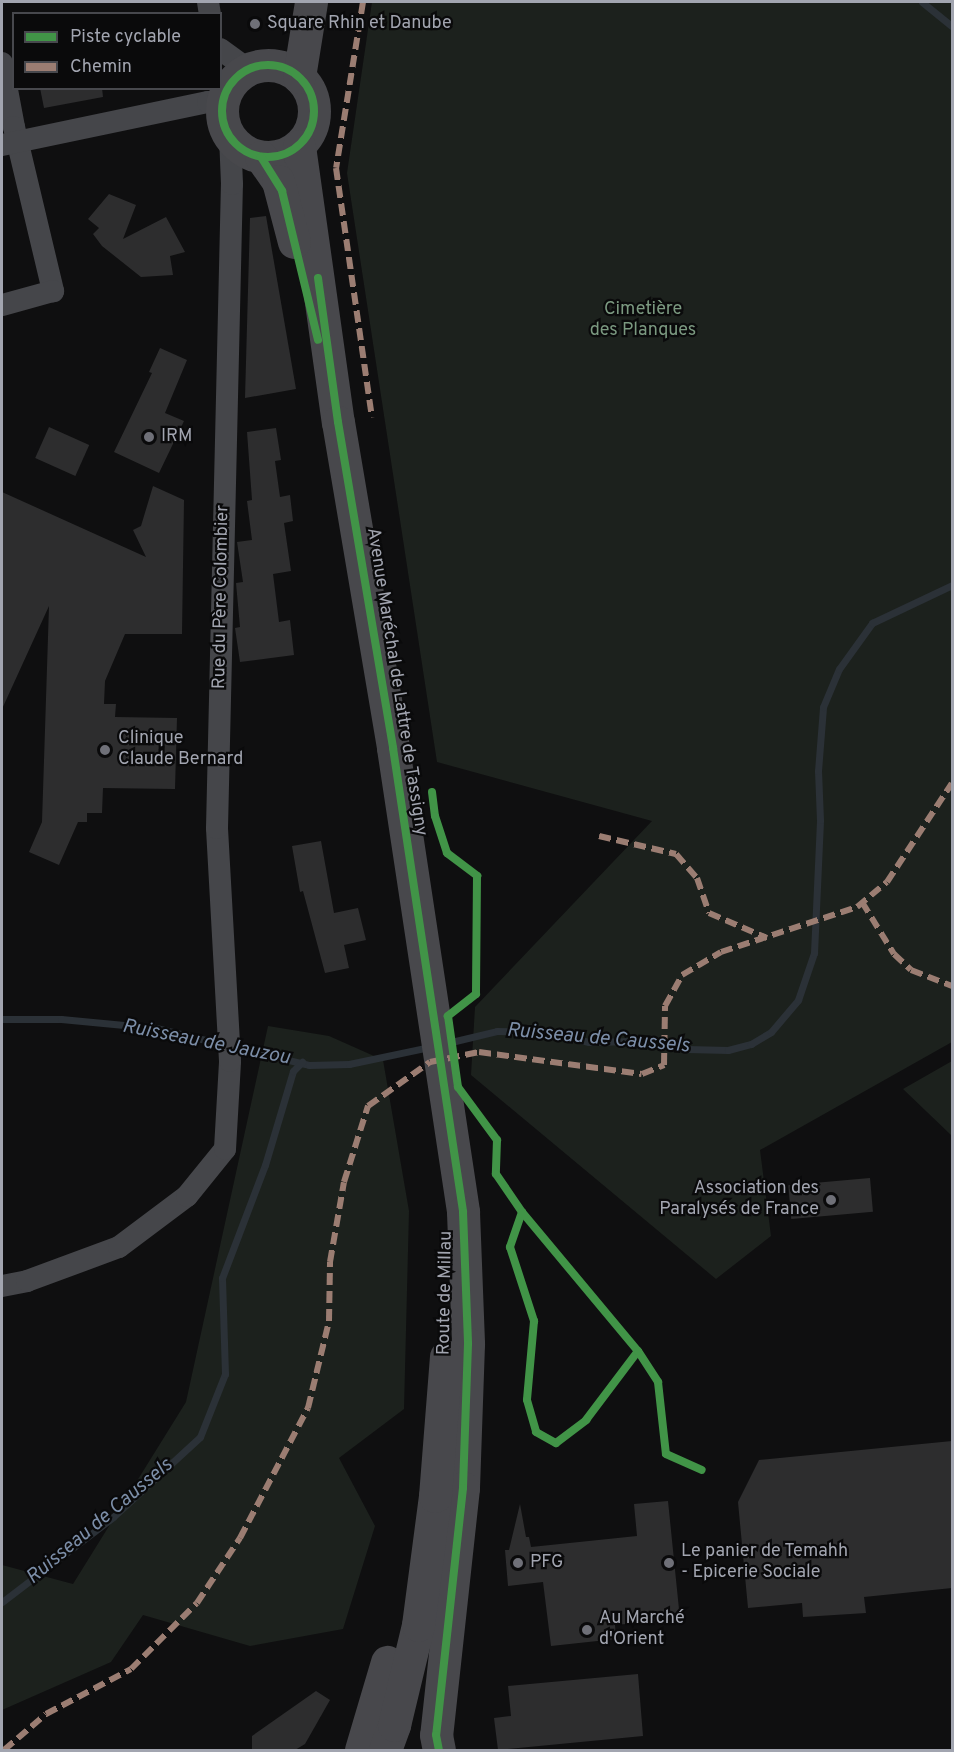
<!DOCTYPE html>
<meta charset="utf-8">
<style>
body{margin:0}
#map{position:relative;width:954px;height:1752px;overflow:hidden;background:#0f0f10;font-family:Overpass,sans-serif}
div>[style]{position:absolute}
.green>*{inset:0;background:#1c211d}
.stream>*{height:7px;margin:-3.5px;padding:0 3.5px;transform-origin:3.5px;border-radius:3.5px;background:#2b3137}
.building>*{inset:0;background:#2d2d2e;transform-origin:0 0}
.minor>*{height:22px;margin:-11px;padding:0 11px;transform-origin:11px;border-radius:11px;background:#45464a}
.primary>*{height:33px;margin:-16.5px;padding:0 16.5px;transform-origin:16.5px;border-radius:16.5px;background:#48484c}
.primary>.ring{margin:-16.5px;padding:0;box-sizing:content-box;background:none;border:33px solid #48484c;border-radius:50%}
.quiet>*{height:6px;margin-top:-3px;transform-origin:0;background:repeating-linear-gradient(90deg,#9b7d72 0 12px,transparent 0 18px)}
.cycleway>*{height:8px;margin:-4px;padding:0 4px;transform-origin:4px;border-radius:4px;background:#419447}
.cycleway>.ring{margin:-4px;padding:0;box-sizing:content-box;background:none;border:8px solid #419447;border-radius:50%}
.dots>*{width:16px;height:16px;translate:-50% -50%;box-sizing:border-box;border:3px solid #0a0a0b;border-radius:50%}
span{translate:-50% -50%;white-space:nowrap;text-align:center;line-height:1.15;-webkit-text-stroke:4.5px #0a0a0b;paint-order:stroke}
.poi-label{font-size:18px;color:#a2a5b0}
.left{translate:0 -50%;text-align:left}
.right{translate:-100% -50%;text-align:right}
.park-label{font-size:18px;color:#7b9980}
.street-label{font-size:18px;color:#a2a5b0}
.water-label{font-size:20px;color:#7c8ea8;font-style:italic}
.frame{position:absolute;inset:0;border:3px solid #a2a5b0;pointer-events:none}
.legend{position:absolute;left:12px;top:12px;width:210px;height:78px;box-sizing:border-box;background:#0a0a0b;border:2px solid #47484d;margin:0;padding:8px 10px;list-style:none;font-size:18px;color:#a2a5b0}
.legend li{display:flex;align-items:center;gap:12px;height:30px}
.legend b{width:30px;border:2px solid #47484d}
</style>
<div id="map">
<div class="green">
<i style="clip-path:polygon(372px 2px,952px 2px,952px 1042px,760px 1150px,771px 1236px,716px 1279px,471px 1075px,475px 1007px,652px 821px,437px 762px,347px 173px)"></i>
<i style="clip-path:polygon(268px 1026px,329px 1036px,383px 1060px,409px 1211px,404px 1409px,339px 1458px,375px 1526px,343px 1629px,250px 1646px,143px 1615px,111px 1662px,2px 1710px,2px 1565px,73px 1584px,186px 1402px)"></i>
<i style="clip-path:polygon(952px 1061px,952px 1144px,951px 1135px,903px 1089px)"></i>
</div>
<div class="stream">
<i style="left:922px;top:2px;width:38px;rotate:39deg"></i>
<i style="left:2px;top:1019px;width:59px"></i>
<i style="left:61px;top:1019px;width:95px;rotate:5.4deg"></i>
<i style="left:156px;top:1028px;width:157px;rotate:13.6deg"></i>
<i style="left:309px;top:1065px;width:40px;rotate:-1.4deg"></i>
<i style="left:349px;top:1064px;width:83px;rotate:-11.9deg"></i>
<i style="left:447px;top:1043px;width:51px;rotate:-13.5deg"></i>
<i style="left:497px;top:1031px;width:49px;rotate:1.2deg"></i>
<i style="left:546px;top:1032px;width:44px;rotate:13.1deg"></i>
<i style="left:589px;top:1042px;width:45px;rotate:-1.3deg"></i>
<i style="left:634px;top:1041px;width:54px;rotate:8.6deg"></i>
<i style="left:687px;top:1049px;width:41px;rotate:1.4deg"></i>
<i style="left:728px;top:1050px;width:24px;rotate:-15deg"></i>
<i style="left:751px;top:1044px;width:23px;rotate:-31deg"></i>
<i style="left:771px;top:1032px;width:42px;rotate:-49.8deg"></i>
<i style="left:798px;top:1000px;width:50px;rotate:-71.2deg"></i>
<i style="left:814px;top:953px;width:133px;rotate:-87.4deg"></i>
<i style="left:820px;top:820px;width:49px;rotate:-92.3deg"></i>
<i style="left:818px;top:771px;width:64px;rotate:-85.5deg"></i>
<i style="left:823px;top:707px;width:41px;rotate:-67.2deg"></i>
<i style="left:839px;top:669px;width:57px;rotate:-54.3deg"></i>
<i style="left:872px;top:623px;width:89px;rotate:-25.4deg"></i>
<i style="left:2px;top:1602px;width:140px;rotate:-37.4deg"></i>
<i style="left:113px;top:1517px;width:118px;rotate:-42.6deg"></i>
<i style="left:200px;top:1437px;width:68px;rotate:-68.4deg"></i>
<i style="left:225px;top:1374px;width:96px;rotate:-91.8deg"></i>
<i style="left:222px;top:1278px;width:121px;rotate:-69.2deg"></i>
<i style="left:265px;top:1165px;width:98px;rotate:-73.4deg"></i>
<i style="left:293px;top:1071px;width:13px;rotate:-45deg"></i>
</div>
<div class="building">
<i style="clip-path:polygon(40px 88px,102px 88px,103px 97px,44px 108px)"></i>
<i style="clip-path:polygon(109px 194px,136px 205px,123px 239px,166px 217px,185px 252px,170px 256px,173px 275px,141px 277px,102px 246px,93px 234px,99px 228px,88px 219px)"></i>
<i style="clip-path:polygon(266px 216px,296px 389px,245px 398px,250px 218px)"></i>
<i style="clip-path:polygon(160px 348px,187px 360px,165px 413px,184px 421px,159px 473px,114px 452px,152px 373px,149px 372px)"></i>
<i style="left:49px;top:427px;width:44px;height:34px;rotate:24deg"></i>
<i style="clip-path:polygon(276px 428px,281px 460px,275px 461px,280px 497px,290px 495px,293px 521px,284px 523px,291px 571px,273px 574px,279px 622px,290px 620px,294px 655px,240px 662px,235px 628px,240px 627px,236px 583px,243px 582px,237px 542px,252px 540px,247px 501px,252px 500px,247px 432px)"></i>
<i style="clip-path:polygon(153px 486px,184px 500px,182px 634px,125px 634px,105px 681px,104px 704px,116px 704px,115px 717px,177px 718px,175px 789px,103px 788px,102px 813px,87px 813px,87px 822px,78px 822px,59px 865px,29px 852px,42px 822px,49px 606px,2px 709px,2px 492px,146px 557px,133px 530px,141px 526px)"></i>
<i style="clip-path:polygon(321px 841px,334px 913px,358px 908px,366px 940px,344px 945px,349px 968px,325px 973px,303px 891px,300px 892px,292px 846px)"></i>
<i style="left:870px;top:1178px;width:34px;height:82px;rotate:85deg"></i>
<i style="clip-path:polygon(952px 1441px,952px 1588px,864px 1597px,866px 1613px,803px 1617px,802px 1603px,748px 1608px,738px 1502px,759px 1460px)"></i>
<i style="clip-path:polygon(668px 1501px,680px 1619px,615px 1625px,616px 1639px,551px 1646px,543px 1582px,508px 1586px,505px 1550px,509px 1550px,520px 1504px,526px 1537px,529px 1537px,531px 1547px,637px 1536px,634px 1504px)"></i>
<i style="clip-path:polygon(638px 1674px,643px 1736px,498px 1750px,494px 1718px,511px 1716px,508px 1686px)"></i>
<i style="clip-path:polygon(316px 1691px,330px 1700px,305px 1744px,295px 1750px,252px 1750px,252px 1736px)"></i>
</div>
<div class="minor">
<i style="left:208px;top:2px;width:12px;rotate:81deg"></i>
<i style="left:220px;top:49px;width:34px;rotate:36deg"></i>
<i style="left:2px;top:63px;width:65px;rotate:79.4deg"></i>
<i style="left:14px;top:127px;width:169px;rotate:76.6deg"></i>
<i style="left:53px;top:291px;width:53px;rotate:164.6deg"></i>
<i style="left:2px;top:145px;width:210px;rotate:-11.8deg"></i>
<i style="left:208px;top:102px;width:15px;rotate:4deg"></i>
<i style="left:2px;top:1286px;width:25px;rotate:-11deg"></i>
<i style="left:27px;top:1281px;width:98px;rotate:-20.3deg"></i>
<i style="left:119px;top:1247px;width:85px;rotate:-36.9deg"></i>
<i style="left:187px;top:1196px;width:60px;rotate:-51deg"></i>
<i style="left:225px;top:1149px;width:88px;rotate:-86.7deg"></i>
<i style="left:230px;top:1061px;width:233px;rotate:-93.2deg"></i>
<i style="left:217px;top:828px;width:644px;rotate:-88.67deg"></i>
<i style="left:232px;top:184px;width:47px;rotate:-92.4deg"></i>
</div>
<div class="primary">
<i class="ring" style="left:222px;top:65px;width:59px;height:59px"></i>
<i style="left:299px;top:77px;width:76px;rotate:-80.9deg"></i>
<i style="left:299px;top:146px;width:279px;rotate:82deg"></i>
<i style="left:338px;top:422px;width:331px;rotate:80.4deg"></i>
<i style="left:393px;top:748px;width:469px;rotate:81.4deg"></i>
<i style="left:463px;top:1212px;width:132px;rotate:87.8deg"></i>
<i style="left:468px;top:1344px;width:144px;rotate:92deg"></i>
<i style="left:463px;top:1488px;width:248px;rotate:96.2deg"></i>
<i style="left:436px;top:1735px;width:15px;rotate:79deg"></i>
<i style="left:261px;top:157px;width:29px;rotate:55deg"></i>
<i style="left:278px;top:181px;width:63px;rotate:75.3deg"></i>
<i style="left:361px;top:1750px;width:92px;rotate:-73.5deg"></i>
<i style="left:385px;top:1750px;width:27px;rotate:-70deg"></i>
<i style="left:394px;top:1725px;width:103px;rotate:-76.5deg"></i>
<i style="left:418px;top:1625px;width:130px;rotate:-82.5deg"></i>
<i style="left:435px;top:1496px;width:140px;rotate:-85.5deg"></i>
</div>
<div class="quiet">
<i style="left:363px;top:2px;width:168px;rotate:99.2deg"></i>
<i style="left:336px;top:168px;width:252px;rotate:81.8deg"></i>
<i style="left:599px;top:836px;width:79px;rotate:13.2deg"></i>
<i style="left:676px;top:854px;width:32px;rotate:49deg"></i>
<i style="left:697px;top:878px;width:37px;rotate:71deg"></i>
<i style="left:709px;top:913px;width:63px;rotate:23.3deg"></i>
<i style="left:862px;top:902px;width:61px;rotate:58.4deg"></i>
<i style="left:894px;top:954px;width:23px;rotate:43deg"></i>
<i style="left:911px;top:970px;width:44px;rotate:21.3deg"></i>
<i style="left:4px;top:1750px;width:55px;rotate:-40.6deg"></i>
<i style="left:46px;top:1714px;width:96px;rotate:-27.9deg"></i>
<i style="left:131px;top:1669px;width:93px;rotate:-45deg"></i>
<i style="left:197px;top:1603px;width:78px;rotate:-56.5deg"></i>
<i style="left:240px;top:1538px;width:147px;rotate:-62.4deg"></i>
<i style="left:308px;top:1408px;width:89px;rotate:-76.4deg"></i>
<i style="left:329px;top:1321px;width:59px;rotate:-89deg"></i>
<i style="left:330px;top:1262px;width:81px;rotate:-80.1deg"></i>
<i style="left:344px;top:1182px;width:80px;rotate:-72.5deg"></i>
<i style="left:368px;top:1106px;width:76px;rotate:-35.4deg"></i>
<i style="left:430px;top:1062px;width:50px;rotate:-11.5deg"></i>
<i style="left:479px;top:1052px;width:164px;rotate:7.7deg"></i>
<i style="left:642px;top:1074px;width:24px;rotate:-22deg"></i>
<i style="left:664px;top:1065px;width:59px;rotate:-89deg"></i>
<i style="left:665px;top:1006px;width:35px;rotate:-61deg"></i>
<i style="left:682px;top:975px;width:45px;rotate:-30.5deg"></i>
<i style="left:721px;top:952px;width:143px;rotate:-18.3deg"></i>
<i style="left:857px;top:907px;width:39px;rotate:-40deg"></i>
<i style="left:887px;top:882px;width:118px;rotate:-56.7deg"></i>
</div>
<div class="cycleway">
<i class="ring" style="left:222px;top:65px;width:84px;height:84px"></i>
<i style="left:261px;top:157px;width:40px;rotate:58deg"></i>
<i style="left:282px;top:191px;width:153px;rotate:76.4deg"></i>
<i style="left:318px;top:278px;width:145px;rotate:82.1deg"></i>
<i style="left:338px;top:422px;width:331px;rotate:80.4deg"></i>
<i style="left:393px;top:748px;width:469px;rotate:81.4deg"></i>
<i style="left:463px;top:1212px;width:132px;rotate:87.8deg"></i>
<i style="left:468px;top:1344px;width:144px;rotate:92deg"></i>
<i style="left:463px;top:1488px;width:248px;rotate:96.2deg"></i>
<i style="left:436px;top:1735px;width:15px;rotate:79deg"></i>
<i style="left:432px;top:792px;width:24px;rotate:83deg"></i>
<i style="left:435px;top:816px;width:39px;rotate:72deg"></i>
<i style="left:447px;top:853px;width:38px;rotate:37deg"></i>
<i style="left:477px;top:876px;width:118px;rotate:90.5deg"></i>
<i style="left:476px;top:994px;width:36px;rotate:142deg"></i>
<i style="left:448px;top:1016px;width:72px;rotate:82deg"></i>
<i style="left:458px;top:1087px;width:66px;rotate:53.7deg"></i>
<i style="left:497px;top:1140px;width:34px;rotate:92deg"></i>
<i style="left:496px;top:1174px;width:46px;rotate:55.6deg"></i>
<i style="left:522px;top:1212px;width:37px;rotate:109deg"></i>
<i style="left:510px;top:1247px;width:78px;rotate:72deg"></i>
<i style="left:534px;top:1321px;width:79px;rotate:95.1deg"></i>
<i style="left:527px;top:1400px;width:33px;rotate:74deg"></i>
<i style="left:536px;top:1432px;width:23px;rotate:29deg"></i>
<i style="left:556px;top:1443px;width:38px;rotate:-37deg"></i>
<i style="left:586px;top:1420px;width:86px;rotate:-53deg"></i>
<i style="left:638px;top:1351px;width:37px;rotate:57deg"></i>
<i style="left:658px;top:1382px;width:72px;rotate:83.7deg"></i>
<i style="left:666px;top:1454px;width:39px;rotate:24deg"></i>
<i style="left:522px;top:1212px;width:181px;rotate:50.2deg"></i>
</div>
<div class="dots">
<i style="left:255px;top:24px;background:#6f7078"></i>
<i style="left:149px;top:437px;background:#6f7078"></i>
<i style="left:105px;top:750px;background:#6f7078"></i>
<i style="left:831px;top:1200px;background:#6f7078"></i>
<i style="left:518px;top:1563px;background:#6f7078"></i>
<i style="left:669px;top:1563px;background:#6f7078"></i>
<i style="left:587px;top:1630px;background:#6f7078"></i>
</div>
<div class="poi-label">
<span class="left" style="left:267px;top:24px">Square Rhin et Danube</span>
<span class="left" style="left:161px;top:437px">IRM</span>
<span class="left" style="left:118px;top:750px">Clinique<br>Claude Bernard</span>
<span class="right" style="left:819px;top:1200px">Association des<br>Paralysés de France</span>
<span class="left" style="left:681px;top:1563px">Le panier de Temahh<br>- Epicerie Sociale</span>
<span class="left" style="left:530px;top:1563px">PFG</span>
<span class="left" style="left:599px;top:1630px">Au Marché<br>d'Orient</span>
</div>
<div class="park-label">
<span style="left:643px;top:321px">Cimetière<br>des Planques</span>
</div>
<div class="street-label">
<span style="left:222px;top:597px;rotate:-89deg">Rue du Père Colombier</span>
<span style="left:396px;top:682px;rotate:81deg">Avenue Maréchal de Lattre de Tassigny</span>
<span style="left:446px;top:1293px;rotate:-89deg">Route de Millau</span>
</div>
<div class="water-label">
<span style="left:598px;top:1039px;rotate:5deg">Ruisseau de Caussels</span>
<span style="left:206px;top:1043px;rotate:11deg">Ruisseau de Jauzou</span>
<span style="left:100px;top:1522px;rotate:-40deg">Ruisseau de Caussels</span>
</div>
<div class="frame"></div>
<ul class="legend">
<li><b style="height:8px;background:#419447"></b>Piste cyclable</li>
<li><b style="height:8px;background:#9b7d72"></b>Chemin</li>
</ul>
</div>
